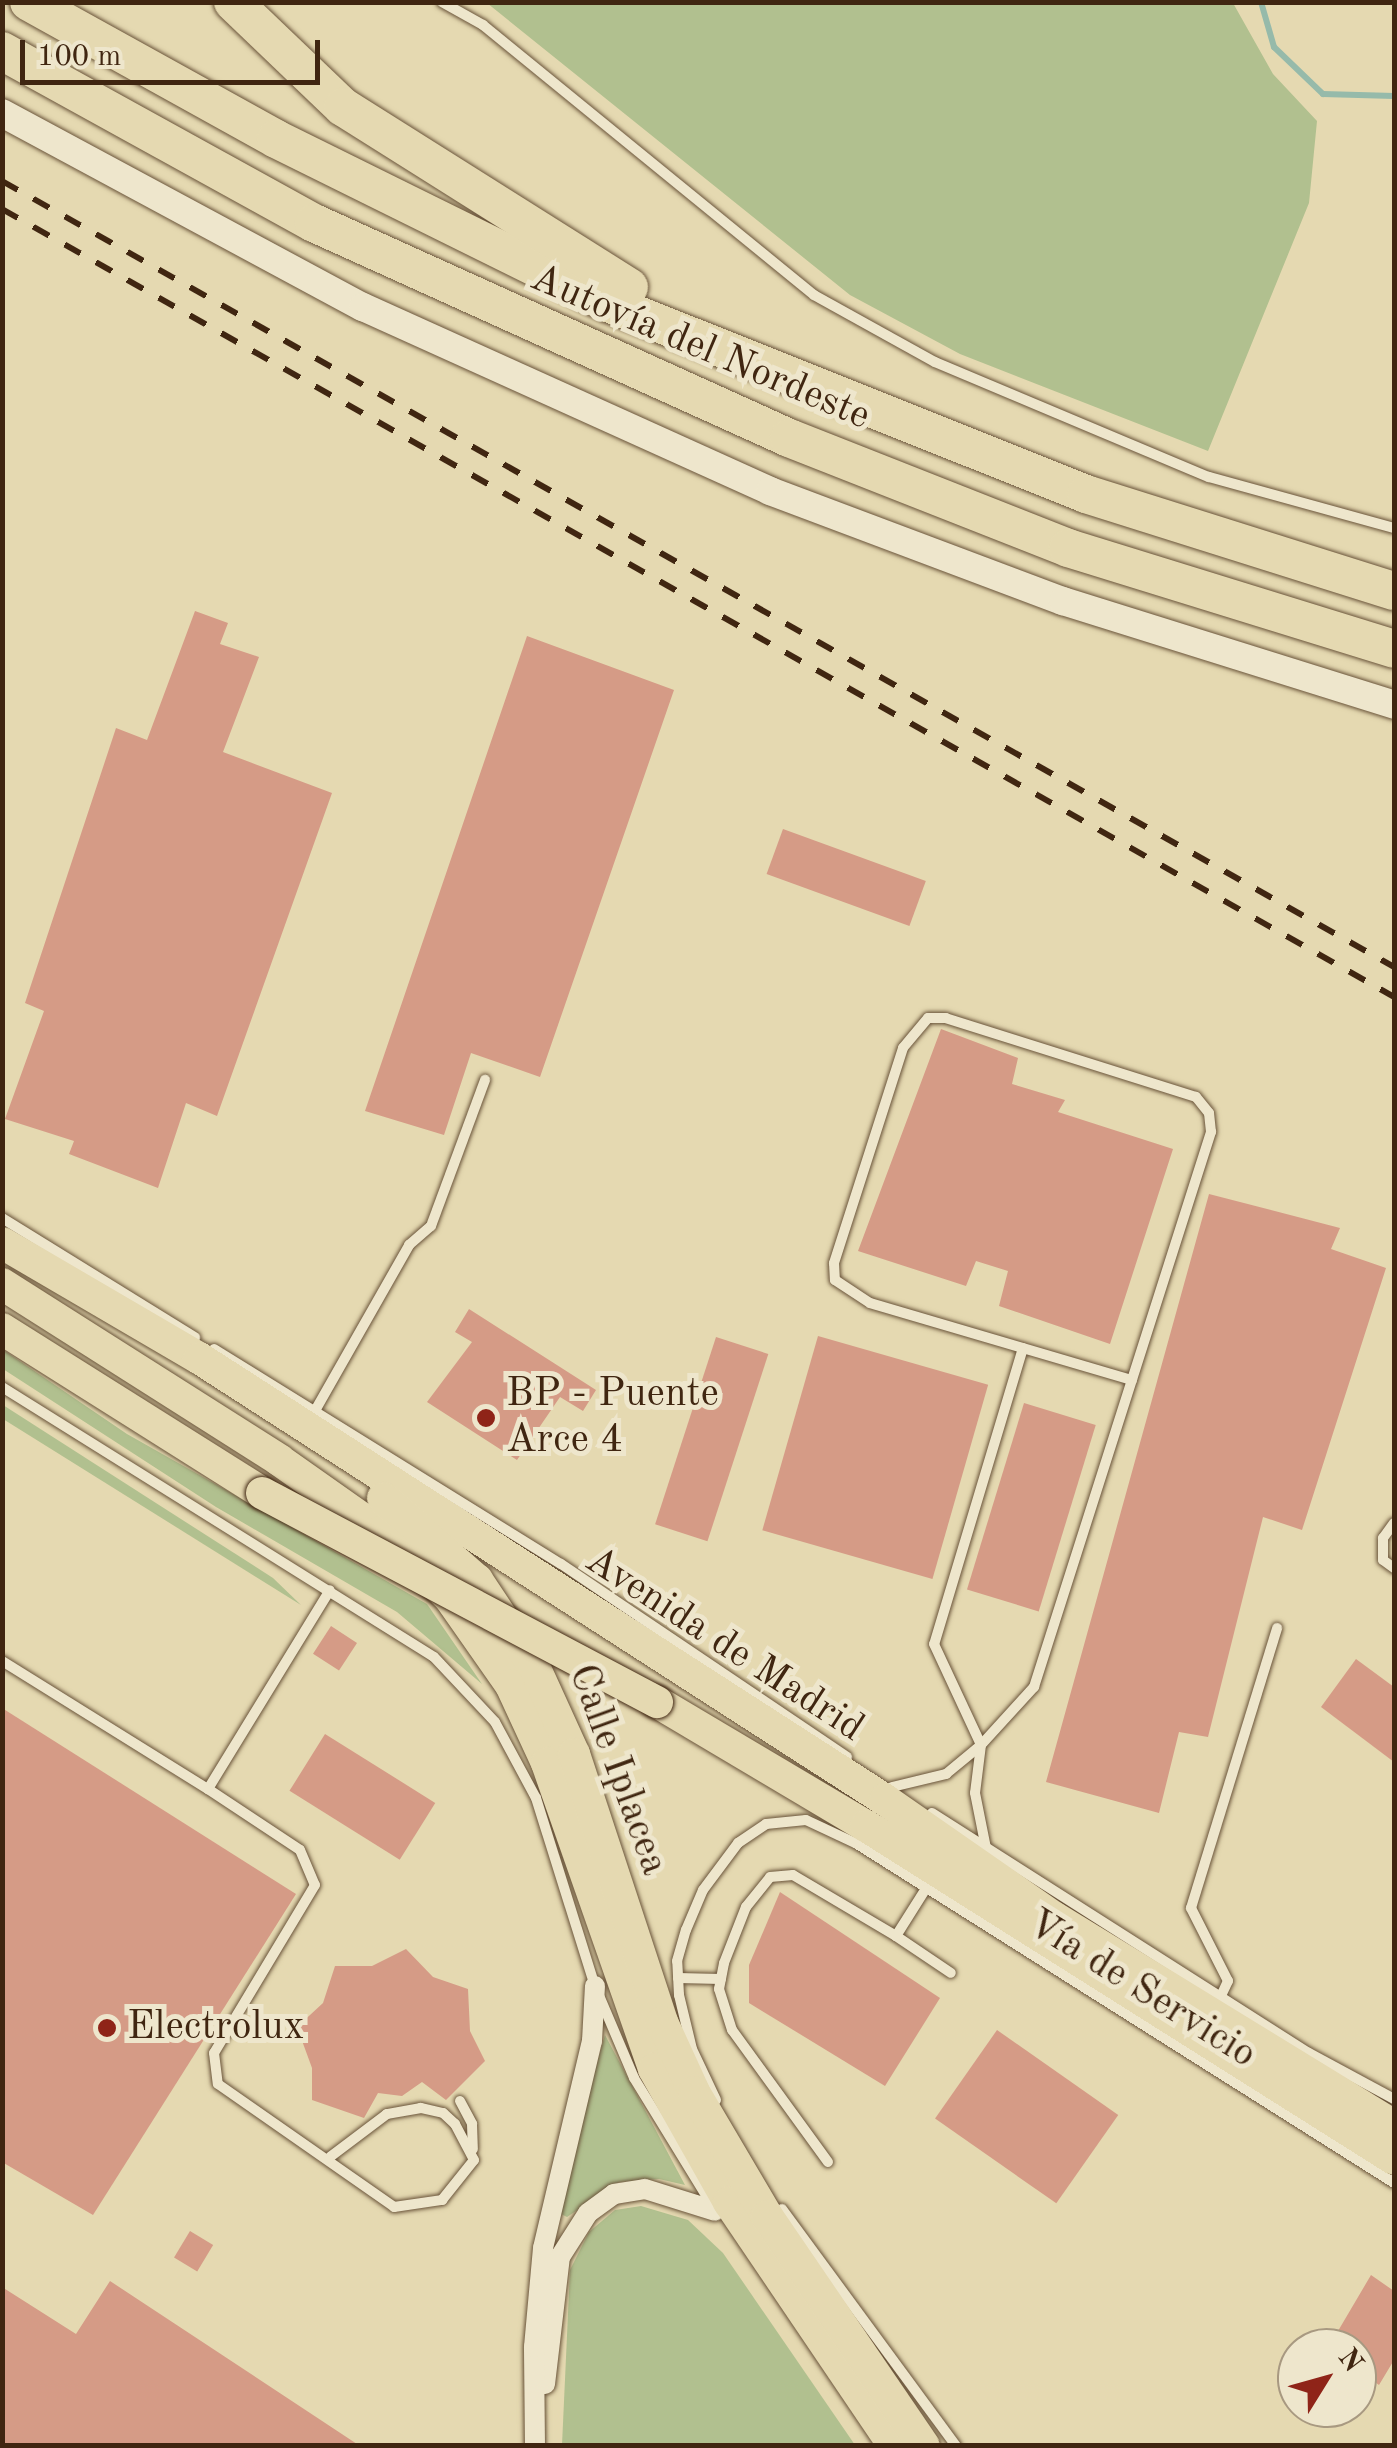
<!DOCTYPE html>
<meta charset="utf-8">
<style>
body{margin:0}
#map{position:relative;width:1397px;height:2448px;overflow:hidden;background:#e5d9b1;font-family:"Old Standard TT",serif}
div>[style]{position:absolute}
.green>*{inset:0;background:#b1c08f}
.stream>*{height:6px;margin:-3px;padding:0 3px;transform-origin:3px;border-radius:3px;background:#96baaa}
.building>*{inset:0;background:#d59b86;transform-origin:0 0}
.roads{filter:drop-shadow(0 0 2px #695339) drop-shadow(0 0 2px #695339)}
.service>*{height:10px;margin:-5px;padding:0 5px;transform-origin:5px;border-radius:5px;background:#eee6cc}
.minor>*{height:20px;margin:-10px;padding:0 10px;transform-origin:10px;border-radius:10px;background:#eee6cc}
.tertiary>*{height:28px;margin:-14px;padding:0 14px;transform-origin:14px;border-radius:14px;background:#eee6cc}
.primary>*{height:32px;margin:-16px;padding:0 16px;transform-origin:16px;border-radius:16px;background:#e5d9b1}
.motorway>*{height:38px;margin:-19px;padding:0 19px;transform-origin:19px;border-radius:19px;background:#e5d9b1}
.rail>*{height:6px;margin-top:-3px;transform-origin:0;background:repeating-linear-gradient(90deg,#402611 0 18px,transparent 0 36px)}
.bridges{filter:drop-shadow(0 0 2px #402611) drop-shadow(0 0 2px #402611)}
.primary-bridge>*{height:32px;margin:-16px;padding:0 16px;transform-origin:16px;border-radius:16px;background:#e5d9b1}
.dots>*{width:28px;height:28px;translate:-50% -50%;box-sizing:border-box;border:5px solid #eee6cc;border-radius:50%}
span{translate:-50% -50%;white-space:nowrap;text-align:center;line-height:1.15;-webkit-text-stroke:10px #eee6cc;paint-order:stroke}
.street-label{font-size:40px;color:#402611}
.poi-label{font-size:40px;color:#402611}
.left{translate:0 -50%;text-align:left}
.frame{position:absolute;inset:0;border:5px solid #402611;pointer-events:none}
.north{position:absolute;left:1277px;top:2328px;width:100px;height:100px;box-sizing:border-box;background:#eee6cc;border:2px solid #a89981;border-radius:50%;rotate:53deg;font-size:28px;font-weight:700;line-height:40px;text-align:center;color:#402611}
.north::after{content:'';display:block;margin:auto;width:35px;height:45px;background:#8f2418;clip-path:polygon(50% 0,100% 100%,50% 72%,0 100%)}
.scale{position:absolute;left:20px;top:40px;width:300px;height:45px;box-sizing:border-box;border:5px solid #402611;border-top:0;padding-left:12px;font-size:30px;line-height:35px;white-space:nowrap;color:#402611;-webkit-text-stroke:8px #eee6cc;paint-order:stroke}
</style>
<div id="map">
<div class="green">
<i style="clip-path:polygon(487px 3px,1233px 3px,1273px 74px,1317px 121px,1309px 203px,1208px 451px,960px 354px,850px 295px)"></i>
<i style="clip-path:polygon(2px 1349px,127px 1434px,427px 1604px,482px 1684px,397px 1612px,216px 1507px,3px 1369px)"></i>
<i style="clip-path:polygon(3px 1405px,273px 1578px,301px 1605px,3px 1419px)"></i>
<i style="clip-path:polygon(605px 2035px,685px 2185px,659px 2179px,619px 2182px,567px 2217px,557px 2212px,565px 2174px)"></i>
<i style="clip-path:polygon(641px 2206px,688px 2220px,723px 2253px,855px 2445px,562px 2445px,570px 2270px,589px 2232px,615px 2210px)"></i>
</div>
<div class="stream">
<i style="left:1261px;top:2px;width:47px;rotate:73.9deg"></i>
<i style="left:1274px;top:47px;width:68px;rotate:43.8deg"></i>
<i style="left:1323px;top:94px;width:71px;rotate:1.6deg"></i>
</div>
<div class="building">
<i style="clip-path:polygon(195px 611px,228px 623px,220px 644px,259px 657px,223px 752px,332px 793px,217px 1116px,186px 1103px,158px 1188px,69px 1154px,74px 1141px,5px 1119px,44px 1011px,25px 1003px,116px 728px,147px 740px)"></i>
<i style="clip-path:polygon(527px 636px,674px 690px,540px 1077px,471px 1053px,444px 1135px,365px 1111px)"></i>
<i style="left:783px;top:829px;width:152px;height:48px;rotate:20deg"></i>
<i style="clip-path:polygon(941px 1029px,1018px 1058px,1012px 1084px,1065px 1100px,1058px 1112px,1173px 1149px,1110px 1344px,999px 1306px,1008px 1271px,976px 1261px,966px 1286px,858px 1251px)"></i>
<i style="clip-path:polygon(1209px 1194px,1340px 1228px,1331px 1249px,1386px 1268px,1302px 1530px,1263px 1517px,1208px 1737px,1179px 1732px,1159px 1813px,1046px 1782px)"></i>
<i style="clip-path:polygon(469px 1309px,596px 1390px,583px 1411px,560px 1397px,517px 1460px,427px 1402px,472px 1342px,455px 1332px)"></i>
<i style="left:818px;top:1336px;width:177px;height:202px;rotate:16deg"></i>
<i style="left:716px;top:1337px;width:55px;height:197px;rotate:18deg"></i>
<i style="left:1024px;top:1403px;width:75px;height:195px;rotate:17deg"></i>
<i style="left:331px;top:1626px;width:31px;height:33px;rotate:33deg"></i>
<i style="clip-path:polygon(1356px 1659px,1394px 1687px,1394px 1762px,1321px 1707px)"></i>
<i style="clip-path:polygon(2px 1708px,296px 1894px,93px 2215px,2px 2162px)"></i>
<i style="left:325px;top:1734px;width:130px;height:67px;rotate:32deg"></i>
<i style="clip-path:polygon(780px 1892px,940px 1998px,885px 2086px,749px 2003px,749px 1965px)"></i>
<i style="clip-path:polygon(406px 1949px,433px 1977px,468px 1989px,470px 2031px,485px 2061px,446px 2100px,422px 2082px,402px 2096px,378px 2093px,364px 2118px,312px 2100px,312px 2068px,297px 2027px,323px 2003px,335px 1966px,372px 1966px)"></i>
<i style="left:997px;top:2030px;width:148px;height:108px;rotate:35deg"></i>
<i style="left:190px;top:2231px;width:27px;height:31px;rotate:31deg"></i>
<i style="clip-path:polygon(1371px 2275px,1394px 2291px,1394px 2360px,1379px 2385px,1357px 2369px,1357px 2348px,1328px 2348px)"></i>
<i style="clip-path:polygon(110px 2281px,360px 2446px,2px 2446px,2px 2287px,76px 2334px)"></i>
</div>
<div class="roads">
<div class="service">
<i style="left:442px;top:2px;width:47px;rotate:29.3deg"></i>
<i style="left:483px;top:25px;width:427px;rotate:39.2deg"></i>
<i style="left:814px;top:295px;width:138px;rotate:29deg"></i>
<i style="left:935px;top:362px;width:297px;rotate:22.8deg"></i>
<i style="left:1209px;top:477px;width:192px;rotate:15.4deg"></i>
<i style="left:2px;top:1218px;width:227px;rotate:31.7deg"></i>
<i style="left:1023px;top:1348px;width:309px;rotate:106.7deg"></i>
<i style="left:934px;top:1644px;width:111px;rotate:65deg"></i>
<i style="left:981px;top:1745px;width:79px;rotate:-47.6deg"></i>
<i style="left:1034px;top:1687px;width:583px;rotate:-72.31deg"></i>
<i style="left:1211px;top:1132px;width:19px;rotate:-96deg"></i>
<i style="left:1209px;top:1113px;width:21px;rotate:-129deg"></i>
<i style="left:1196px;top:1097px;width:262px;rotate:-162.5deg"></i>
<i style="left:946px;top:1018px;width:18px;rotate:180deg"></i>
<i style="left:928px;top:1018px;width:39px;rotate:130deg"></i>
<i style="left:903px;top:1048px;width:226px;rotate:107.8deg"></i>
<i style="left:834px;top:1263px;width:17px;rotate:87deg"></i>
<i style="left:835px;top:1280px;width:42px;rotate:33.3deg"></i>
<i style="left:870px;top:1303px;width:273px;rotate:16.4deg"></i>
<i style="left:214px;top:1349px;width:408px;rotate:31.8deg"></i>
<i style="left:561px;top:1564px;width:345px;rotate:34deg"></i>
<i style="left:2px;top:1387px;width:509px;rotate:32.01deg"></i>
<i style="left:434px;top:1657px;width:89px;rotate:46.8deg"></i>
<i style="left:495px;top:1722px;width:86px;rotate:61.7deg"></i>
<i style="left:536px;top:1798px;width:197px;rotate:72.6deg"></i>
<i style="left:595px;top:1986px;width:100px;rotate:67deg"></i>
<i style="left:634px;top:2078px;width:151px;rotate:58.5deg"></i>
<i style="left:316px;top:1409px;width:189px;rotate:-60.4deg"></i>
<i style="left:409px;top:1245px;width:29px;rotate:-41deg"></i>
<i style="left:431px;top:1226px;width:156px;rotate:-69.7deg"></i>
<i style="left:1394px;top:1523px;width:19px;rotate:126deg"></i>
<i style="left:1383px;top:1538px;width:22px;rotate:90deg"></i>
<i style="left:1383px;top:1560px;width:14px;rotate:36deg"></i>
<i style="left:2px;top:1661px;width:243px;rotate:31.9deg"></i>
<i style="left:208px;top:1789px;width:233px;rotate:-58.5deg"></i>
<i style="left:892px;top:1787px;width:56px;rotate:-13.5deg"></i>
<i style="left:946px;top:1774px;width:45px;rotate:-39.6deg"></i>
<i style="left:981px;top:1745px;width:48px;rotate:97.1deg"></i>
<i style="left:975px;top:1793px;width:56px;rotate:78.7deg"></i>
<i style="left:208px;top:1789px;width:110px;rotate:33.5deg"></i>
<i style="left:300px;top:1850px;width:38px;rotate:67deg"></i>
<i style="left:315px;top:1885px;width:196px;rotate:121deg"></i>
<i style="left:214px;top:2053px;width:31px;rotate:83deg"></i>
<i style="left:218px;top:2084px;width:215px;rotate:34.9deg"></i>
<i style="left:394px;top:2207px;width:49px;rotate:-8.3deg"></i>
<i style="left:442px;top:2200px;width:51px;rotate:-51.3deg"></i>
<i style="left:474px;top:2160px;width:41px;rotate:-117.8deg"></i>
<i style="left:455px;top:2124px;width:16px;rotate:-137deg"></i>
<i style="left:443px;top:2113px;width:23px;rotate:-167deg"></i>
<i style="left:421px;top:2108px;width:35px;rotate:170deg"></i>
<i style="left:387px;top:2114px;width:71px;rotate:143deg"></i>
<i style="left:932px;top:1813px;width:447px;rotate:32.5deg"></i>
<i style="left:1309px;top:2053px;width:97px;rotate:28.4deg"></i>
<i style="left:896px;top:1936px;width:66px;rotate:33.9deg"></i>
<i style="left:678px;top:1978px;width:43px;rotate:1.3deg"></i>
<i style="left:1220px;top:1998px;width:19px;rotate:-65deg"></i>
<i style="left:1228px;top:1981px;width:82px;rotate:-116.9deg"></i>
<i style="left:1191px;top:1908px;width:293px;rotate:-72.9deg"></i>
<i style="left:716px;top:2100px;width:56px;rotate:-115.2deg"></i>
<i style="left:692px;top:2049px;width:56px;rotate:-103.5deg"></i>
<i style="left:679px;top:1995px;width:34px;rotate:-93deg"></i>
<i style="left:677px;top:1961px;width:32px;rotate:-74deg"></i>
<i style="left:686px;top:1930px;width:43px;rotate:-67deg"></i>
<i style="left:703px;top:1890px;width:59px;rotate:-53.3deg"></i>
<i style="left:738px;top:1843px;width:34px;rotate:-34deg"></i>
<i style="left:766px;top:1824px;width:40px;rotate:-5.7deg"></i>
<i style="left:806px;top:1820px;width:56px;rotate:25.2deg"></i>
<i style="left:857px;top:1844px;width:635px;rotate:32.26deg"></i>
<i style="left:460px;top:2101px;width:26px;rotate:62deg"></i>
<i style="left:472px;top:2124px;width:25px;rotate:88deg"></i>
<i style="left:828px;top:2162px;width:163px;rotate:-126deg"></i>
<i style="left:732px;top:2030px;width:43px;rotate:-107.6deg"></i>
<i style="left:719px;top:1989px;width:26px;rotate:-79deg"></i>
<i style="left:724px;top:1963px;width:60px;rotate:-68.6deg"></i>
<i style="left:746px;top:1907px;width:38px;rotate:-51deg"></i>
<i style="left:770px;top:1877px;width:23px;rotate:-5deg"></i>
<i style="left:793px;top:1875px;width:120px;rotate:30.6deg"></i>
<i style="left:896px;top:1936px;width:54px;rotate:-57.8deg"></i>
<i style="left:782px;top:2209px;width:294px;rotate:53.7deg"></i>
</div>
<div class="minor">
<i style="left:545px;top:2384px;width:128px;rotate:-83.3deg"></i>
<i style="left:560px;top:2257px;width:52px;rotate:-57.5deg"></i>
<i style="left:588px;top:2213px;width:32px;rotate:-36deg"></i>
<i style="left:614px;top:2194px;width:31px;rotate:-9deg"></i>
<i style="left:645px;top:2189px;width:73px;rotate:17.4deg"></i>
<i style="left:535px;top:2446px;width:99px;rotate:-90.6deg"></i>
<i style="left:534px;top:2347px;width:99px;rotate:-84.8deg"></i>
<i style="left:543px;top:2248px;width:213px;rotate:-76.7deg"></i>
<i style="left:592px;top:2041px;width:55px;rotate:-86.9deg"></i>
</div>
<div class="tertiary">
<i style="left:2px;top:113px;width:410px;rotate:28.3deg"></i>
<i style="left:363px;top:307px;width:447px;rotate:24.3deg"></i>
<i style="left:770px;top:491px;width:313px;rotate:20.6deg"></i>
<i style="left:1063px;top:601px;width:347px;rotate:17.4deg"></i>
</div>
<div class="primary">
<i style="left:2px;top:1243px;width:228px;rotate:30.3deg"></i>
<i style="left:199px;top:1358px;width:816px;rotate:32.79deg"></i>
<i style="left:885px;top:1800px;width:207px;rotate:34.8deg"></i>
<i style="left:1055px;top:1918px;width:398px;rotate:31.5deg"></i>
<i style="left:2px;top:1284px;width:328px;rotate:32.4deg"></i>
<i style="left:279px;top:1460px;width:125px;rotate:35.2deg"></i>
<i style="left:381px;top:1532px;width:95px;rotate:43.7deg"></i>
<i style="left:450px;top:1598px;width:106px;rotate:55deg"></i>
<i style="left:511px;top:1685px;width:86px;rotate:65.2deg"></i>
<i style="left:547px;top:1763px;width:324px;rotate:70.7deg"></i>
<i style="left:654px;top:2069px;width:153px;rotate:60.6deg"></i>
<i style="left:729px;top:2202px;width:295px;rotate:55.9deg"></i>
<i style="left:2px;top:1329px;width:307px;rotate:32.2deg"></i>
<i style="left:383px;top:1498px;width:125px;rotate:41.1deg"></i>
<i style="left:477px;top:1580px;width:103px;rotate:56.5deg"></i>
<i style="left:534px;top:1666px;width:97px;rotate:65.6deg"></i>
<i style="left:574px;top:1754px;width:282px;rotate:71.8deg"></i>
<i style="left:662px;top:2022px;width:77px;rotate:65.4deg"></i>
<i style="left:694px;top:2092px;width:144px;rotate:59.5deg"></i>
<i style="left:767px;top:2216px;width:278px;rotate:55.7deg"></i>
<i style="left:657px;top:1702px;width:243px;rotate:30.7deg"></i>
<i style="left:866px;top:1826px;width:624px;rotate:32.24deg"></i>
</div>
<div class="motorway">
<i style="left:29px;top:2px;width:282px;rotate:29deg"></i>
<i style="left:276px;top:139px;width:370px;rotate:26.3deg"></i>
<i style="left:608px;top:303px;width:515px;rotate:21.78deg"></i>
<i style="left:1086px;top:494px;width:323px;rotate:17.5deg"></i>
<i style="left:233px;top:2px;width:152px;rotate:43.7deg"></i>
<i style="left:343px;top:107px;width:338px;rotate:32.2deg"></i>
<i style="left:2px;top:51px;width:356px;rotate:28.9deg"></i>
<i style="left:314px;top:223px;width:521px;rotate:24.35deg"></i>
<i style="left:789px;top:438px;width:300px;rotate:21.5deg"></i>
<i style="left:1068px;top:548px;width:341px;rotate:17.2deg"></i>
</div>
</div>
<div class="rail">
<i style="left:2px;top:181px;width:1599px;rotate:29.45deg"></i>
<i style="left:2px;top:209px;width:1600px;rotate:29.51deg"></i>
</div>
<div class="bridges">
<div class="primary-bridge">
<i style="left:262px;top:1493px;width:447px;rotate:27.9deg"></i>
</div>
</div>
<div class="dots">
<i style="left:486px;top:1418px;background:#8f2418"></i>
<i style="left:107px;top:2028px;background:#8f2418"></i>
</div>
<div class="street-label">
<span style="left:700px;top:348px;rotate:23deg">Autovía del Nordeste</span>
<span style="left:724px;top:1645px;rotate:33deg">Avenida de Madrid</span>
<span style="left:617px;top:1770px;rotate:70deg">Calle Iplacea</span>
<span style="left:1141px;top:1990px;rotate:32deg">Vía de Servicio</span>
</div>
<div class="poi-label">
<span class="left" style="left:506px;top:1418px">BP - Puente<br>Arce 4</span>
<span class="left" style="left:127px;top:2028px">Electrolux</span>
</div>
<div class="frame"></div>
<div class="north">N</div>
<div class="scale">100 m</div>
</div>
